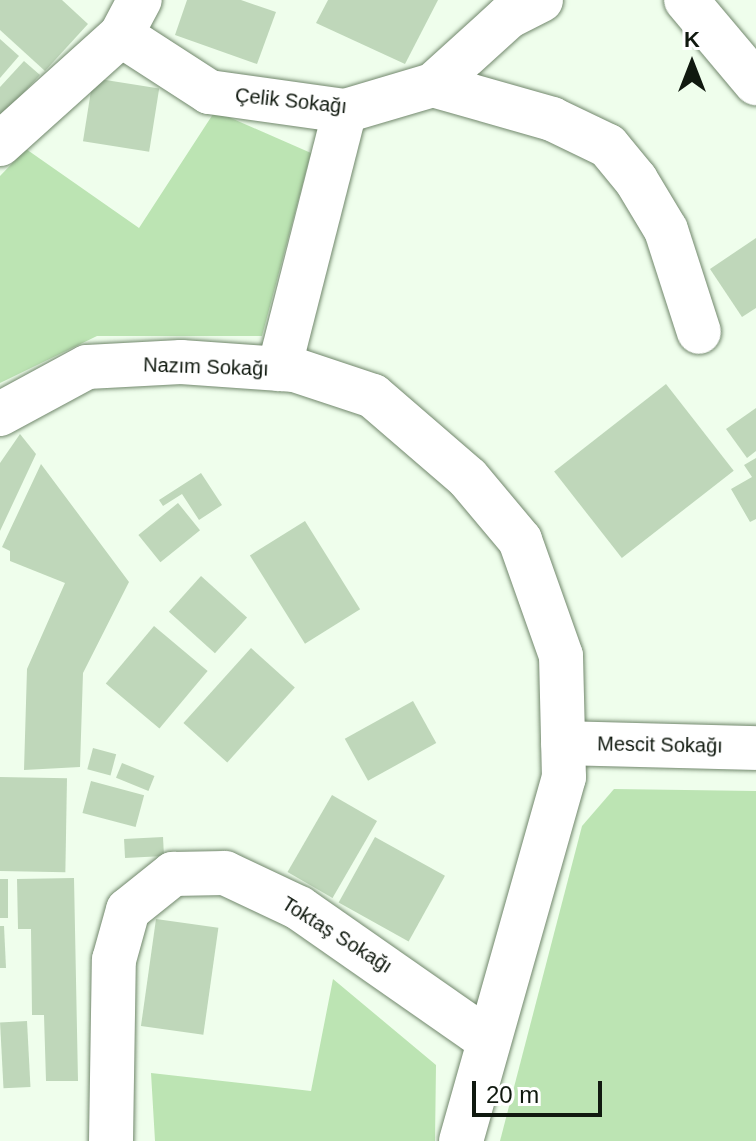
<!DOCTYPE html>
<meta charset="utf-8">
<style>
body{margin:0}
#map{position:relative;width:756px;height:1141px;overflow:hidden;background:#effeec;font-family:Helvetica,sans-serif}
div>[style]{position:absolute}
.green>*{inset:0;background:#bce4b3}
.building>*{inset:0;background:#bfd7ba;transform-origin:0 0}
.roads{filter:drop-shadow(0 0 2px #71876c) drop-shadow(0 0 2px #71876c)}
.minor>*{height:44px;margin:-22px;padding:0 22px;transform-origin:22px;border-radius:22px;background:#fff}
span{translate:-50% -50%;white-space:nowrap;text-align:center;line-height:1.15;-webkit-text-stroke:7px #fff;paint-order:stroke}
.street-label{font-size:20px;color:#10190f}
.north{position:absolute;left:652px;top:24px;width:80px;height:80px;-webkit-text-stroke:6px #fff;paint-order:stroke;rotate:0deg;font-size:22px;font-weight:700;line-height:32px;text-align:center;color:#10190f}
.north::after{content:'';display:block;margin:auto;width:28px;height:36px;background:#10190f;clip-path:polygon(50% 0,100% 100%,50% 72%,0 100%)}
.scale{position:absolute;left:472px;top:1081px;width:130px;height:36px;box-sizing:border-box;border:4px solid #10190f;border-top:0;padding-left:10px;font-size:24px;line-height:28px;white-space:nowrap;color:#10190f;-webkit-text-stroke:6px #fff;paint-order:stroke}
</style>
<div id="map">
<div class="green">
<i style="clip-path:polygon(215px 111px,311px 153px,262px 336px,97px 336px,0 383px,0 176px,26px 149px,139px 228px)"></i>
<i style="clip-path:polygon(614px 789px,756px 791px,756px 1141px,500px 1141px,582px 826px)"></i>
<i style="clip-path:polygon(333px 979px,436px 1065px,435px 1141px,155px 1141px,151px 1073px,311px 1091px)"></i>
</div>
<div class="building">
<i style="clip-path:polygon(0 0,62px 0,88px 24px,45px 71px,0 30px)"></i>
<i style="clip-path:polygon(187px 0,241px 0,276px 12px,257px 64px,175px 35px)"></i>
<i style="clip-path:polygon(328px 0,438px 0,405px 64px,316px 23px)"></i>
<i style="clip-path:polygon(0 39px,19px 56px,0 78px)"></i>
<i style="clip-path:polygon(24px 61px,40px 75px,0 118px,0 87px)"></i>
<i style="left:93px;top:78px;width:67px;height:64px;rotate:9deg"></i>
<i style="clip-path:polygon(756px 238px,756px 308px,742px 317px,710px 269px)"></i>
<i style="left:666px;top:384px;width:110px;height:142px;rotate:52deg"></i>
<i style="clip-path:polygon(756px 408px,756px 451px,747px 458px,726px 429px)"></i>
<i style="clip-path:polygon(20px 434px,36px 454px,0 531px,0 463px)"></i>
<i style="clip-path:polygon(756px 458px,756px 519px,750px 522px,731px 489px,752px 477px,744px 465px)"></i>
<i style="clip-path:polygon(41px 464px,129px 582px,83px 673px,80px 767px,24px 770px,27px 669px,65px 583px,10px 561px,10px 551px,2px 547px)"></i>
<i style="clip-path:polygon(201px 473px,222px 505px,199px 520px,182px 494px,163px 506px,159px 500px)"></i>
<i style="left:178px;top:503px;width:35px;height:51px;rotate:51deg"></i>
<i style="left:305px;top:521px;width:104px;height:65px;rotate:58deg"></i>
<i style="left:201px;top:576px;width:62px;height:48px;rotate:42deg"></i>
<i style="left:154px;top:626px;width:70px;height:75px;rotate:40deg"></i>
<i style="left:251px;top:648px;width:59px;height:101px;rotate:42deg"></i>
<i style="left:413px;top:701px;width:48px;height:78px;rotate:61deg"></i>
<i style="left:93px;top:748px;width:24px;height:22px;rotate:15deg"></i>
<i style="left:122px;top:763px;width:35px;height:16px;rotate:22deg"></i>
<i style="left:0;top:777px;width:67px;height:94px;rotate:1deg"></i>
<i style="left:91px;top:781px;width:55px;height:33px;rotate:15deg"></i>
<i style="left:332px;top:795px;width:52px;height:89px;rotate:30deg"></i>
<i style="left:163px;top:837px;width:19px;height:39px;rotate:87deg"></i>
<i style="left:375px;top:837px;width:80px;height:75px;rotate:29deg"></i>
<i style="clip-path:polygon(74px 878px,78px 1081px,46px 1081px,44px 1015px,32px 1015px,31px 929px,18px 929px,17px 879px)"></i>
<i style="left:0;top:879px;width:8px;height:39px"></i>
<i style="left:156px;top:919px;width:63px;height:108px;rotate:8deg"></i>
<i style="clip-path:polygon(0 926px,4px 926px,6px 968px,0 968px)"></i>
<i style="left:27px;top:1021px;width:66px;height:27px;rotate:87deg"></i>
</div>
<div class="roads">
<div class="minor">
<i style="left:686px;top:0;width:109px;rotate:49.9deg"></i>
<i style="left:121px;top:35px;width:105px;rotate:32.9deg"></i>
<i style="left:209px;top:92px;width:137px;rotate:8deg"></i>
<i style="left:345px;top:111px;width:92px;rotate:-16.5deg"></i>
<i style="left:433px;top:85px;width:101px;rotate:-42.2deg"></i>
<i style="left:508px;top:17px;width:37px;rotate:-27deg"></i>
<i style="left:433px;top:85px;width:124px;rotate:15.9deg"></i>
<i style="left:552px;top:119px;width:62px;rotate:25.7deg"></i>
<i style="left:608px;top:146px;width:44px;rotate:50.5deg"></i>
<i style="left:636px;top:180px;width:58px;rotate:59deg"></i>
<i style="left:666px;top:230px;width:107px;rotate:72.1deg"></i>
<i style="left:0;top:144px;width:163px;rotate:-42deg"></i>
<i style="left:121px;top:35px;width:40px;rotate:-62deg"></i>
<i style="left:279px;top:369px;width:266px;rotate:-75.7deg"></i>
<i style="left:0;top:414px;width:99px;rotate:-28.4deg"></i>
<i style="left:87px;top:367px;width:94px;rotate:-3deg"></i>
<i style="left:181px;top:362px;width:114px;rotate:4deg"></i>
<i style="left:295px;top:370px;width:82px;rotate:18.4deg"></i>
<i style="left:373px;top:396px;width:125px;rotate:40.8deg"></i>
<i style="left:468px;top:478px;width:81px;rotate:50deg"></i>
<i style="left:520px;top:540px;width:123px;rotate:70.5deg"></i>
<i style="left:561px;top:656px;width:121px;rotate:88.6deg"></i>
<i style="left:564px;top:777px;width:378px;rotate:105.8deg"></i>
<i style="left:563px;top:743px;width:193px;rotate:1.5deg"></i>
<i style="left:111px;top:1141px;width:181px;rotate:-89.1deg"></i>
<i style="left:114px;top:960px;width:52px;rotate:-74.4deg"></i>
<i style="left:128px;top:910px;width:58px;rotate:-38.7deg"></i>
<i style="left:173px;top:874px;width:52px;rotate:-1.1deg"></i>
<i style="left:225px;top:873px;width:82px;rotate:25.3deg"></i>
<i style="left:299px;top:908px;width:229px;rotate:34.9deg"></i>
</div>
</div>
<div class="street-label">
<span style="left:291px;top:101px;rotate:6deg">Çelik Sokağı</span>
<span style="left:206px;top:367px;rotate:2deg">Nazım Sokağı</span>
<span style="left:660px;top:745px;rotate:1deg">Mescit Sokağı</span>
<span style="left:337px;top:935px;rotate:32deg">Toktaş Sokağı</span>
</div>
<div class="north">K</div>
<div class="scale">20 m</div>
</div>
